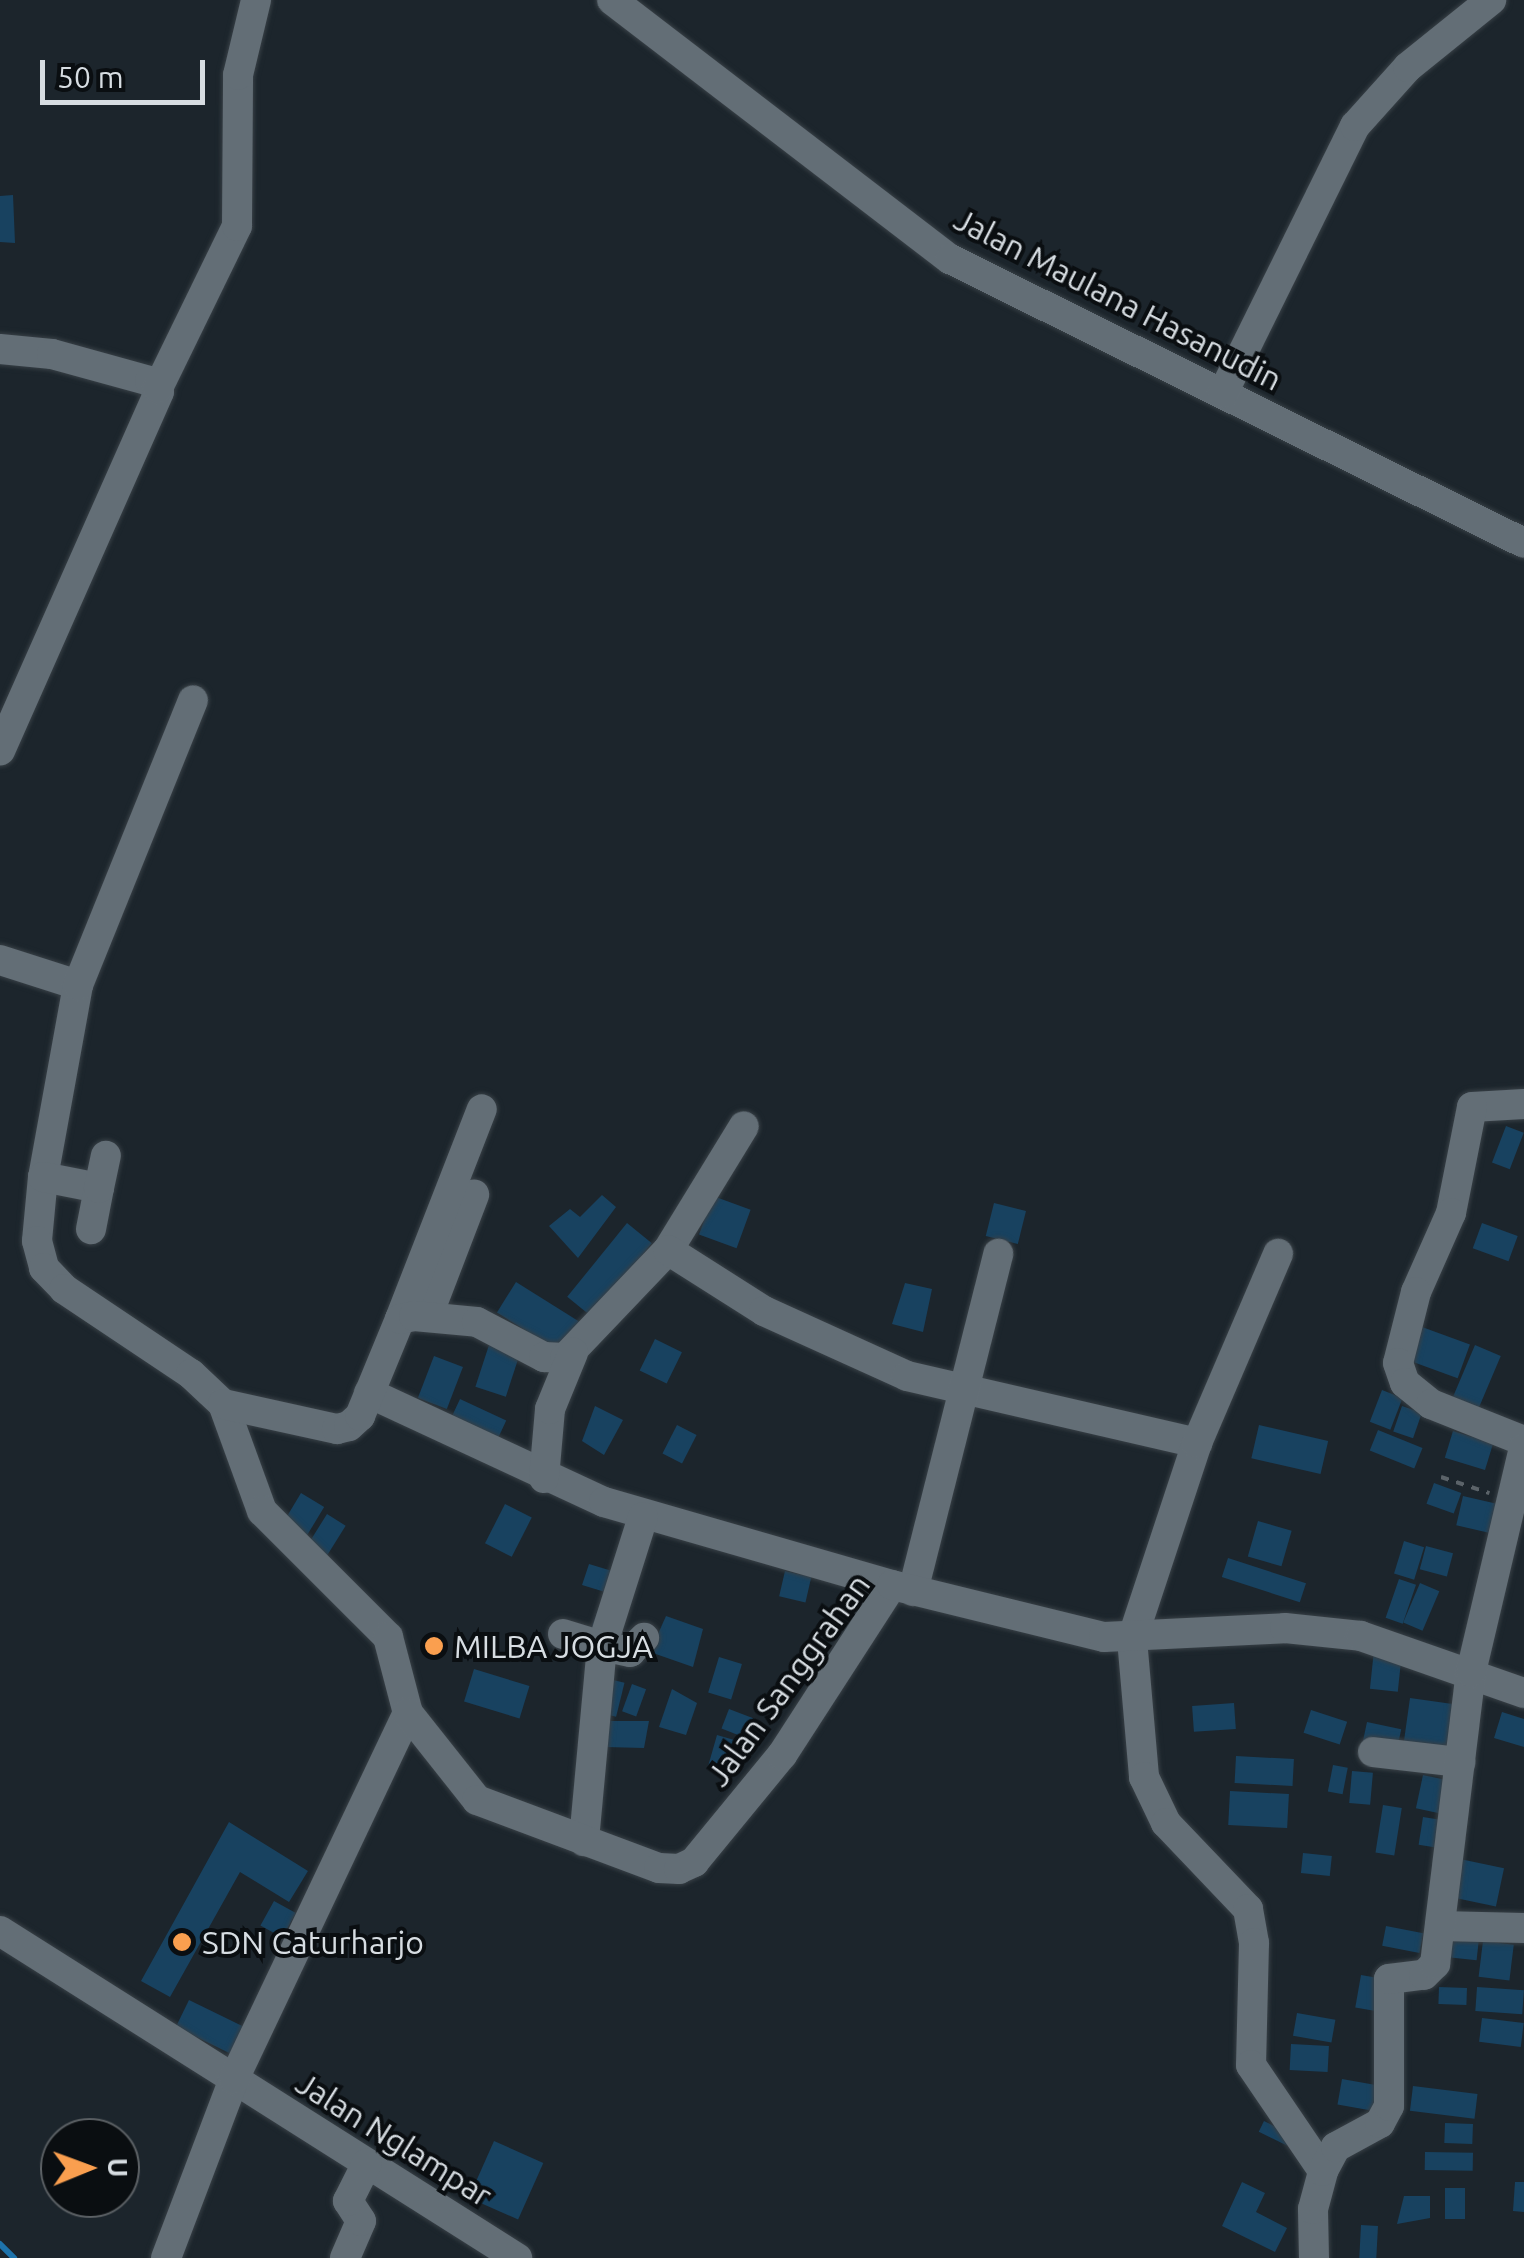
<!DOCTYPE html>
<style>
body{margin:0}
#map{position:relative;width:1524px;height:2258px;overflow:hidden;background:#1c252c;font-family:Ubuntu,sans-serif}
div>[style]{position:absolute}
.stream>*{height:6px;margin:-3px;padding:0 3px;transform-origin:3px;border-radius:3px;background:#1e73ab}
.building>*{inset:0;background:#184260;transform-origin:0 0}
.path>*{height:4px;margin-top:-2px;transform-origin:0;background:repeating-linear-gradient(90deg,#5b6369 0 8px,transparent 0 16px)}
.roads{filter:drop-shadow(0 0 2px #384046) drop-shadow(0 0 2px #384046)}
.minor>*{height:30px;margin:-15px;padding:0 15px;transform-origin:15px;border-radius:15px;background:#636e76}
.dots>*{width:28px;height:28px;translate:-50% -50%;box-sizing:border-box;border:5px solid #0a0e11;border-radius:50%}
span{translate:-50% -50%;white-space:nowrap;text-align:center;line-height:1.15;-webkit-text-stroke:8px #0a0e11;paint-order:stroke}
.street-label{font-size:32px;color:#d7dde2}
.poi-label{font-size:32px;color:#d7dde2}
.left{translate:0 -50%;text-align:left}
.north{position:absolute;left:40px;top:2118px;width:100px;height:100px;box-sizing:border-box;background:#0a0e11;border:2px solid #5c6165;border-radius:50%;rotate:89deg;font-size:28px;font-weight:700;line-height:40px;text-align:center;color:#d7dde2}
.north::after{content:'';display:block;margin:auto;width:35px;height:45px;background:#fa9f4f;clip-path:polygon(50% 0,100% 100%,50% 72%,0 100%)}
.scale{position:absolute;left:40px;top:60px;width:165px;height:45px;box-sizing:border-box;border:5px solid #d7dde2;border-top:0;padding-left:12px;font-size:30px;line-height:35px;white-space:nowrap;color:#d7dde2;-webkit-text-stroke:8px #0a0e11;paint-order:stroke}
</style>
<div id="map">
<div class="stream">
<i style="left:0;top:2244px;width:20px;rotate:45deg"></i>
</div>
<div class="building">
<i style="clip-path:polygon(13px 195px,15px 243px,0 242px,0 196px)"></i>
<i style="left:1506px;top:1126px;width:19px;height:39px;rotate:21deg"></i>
<i style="clip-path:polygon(602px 1195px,616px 1207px,578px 1258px,549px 1226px,570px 1209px,580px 1217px)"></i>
<i style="left:713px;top:1196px;width:40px;height:41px;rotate:20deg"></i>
<i style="left:994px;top:1203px;width:33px;height:34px;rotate:14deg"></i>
<i style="left:627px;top:1223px;width:32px;height:95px;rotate:39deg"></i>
<i style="left:1482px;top:1223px;width:38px;height:27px;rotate:20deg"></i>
<i style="left:516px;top:1282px;width:80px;height:36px;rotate:32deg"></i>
<i style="clip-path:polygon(905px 1283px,932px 1289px,923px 1332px,892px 1324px)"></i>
<i style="left:1422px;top:1327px;width:51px;height:36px;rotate:20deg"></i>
<i style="left:655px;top:1339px;width:30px;height:35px;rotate:26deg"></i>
<i style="left:489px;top:1345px;width:32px;height:44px;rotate:18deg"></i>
<i style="left:1475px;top:1345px;width:28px;height:69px;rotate:23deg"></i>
<i style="left:434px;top:1356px;width:31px;height:45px;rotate:21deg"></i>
<i style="left:1382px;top:1390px;width:22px;height:34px;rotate:21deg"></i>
<i style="left:460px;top:1399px;width:51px;height:31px;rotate:25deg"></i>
<i style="clip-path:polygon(595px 1406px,623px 1420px,604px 1455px,582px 1441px)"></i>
<i style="left:1402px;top:1406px;width:21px;height:27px;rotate:19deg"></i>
<i style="left:677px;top:1425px;width:22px;height:32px;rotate:27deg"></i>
<i style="left:1259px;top:1425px;width:71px;height:34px;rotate:13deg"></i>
<i style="left:1378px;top:1430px;width:48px;height:22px;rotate:22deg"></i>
<i style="left:1453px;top:1431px;width:42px;height:28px;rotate:17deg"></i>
<i style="left:1434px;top:1483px;width:29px;height:22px;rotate:20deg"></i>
<i style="left:301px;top:1493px;width:27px;height:37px;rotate:31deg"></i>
<i style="left:1463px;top:1496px;width:40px;height:30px;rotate:13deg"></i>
<i style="left:505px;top:1504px;width:30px;height:44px;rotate:27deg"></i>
<i style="left:327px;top:1514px;width:22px;height:36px;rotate:32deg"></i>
<i style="left:1258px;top:1521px;width:35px;height:37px;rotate:16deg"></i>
<i style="left:1404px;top:1541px;width:21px;height:34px;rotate:17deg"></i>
<i style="left:1426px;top:1546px;width:28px;height:24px;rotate:15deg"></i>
<i style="left:1228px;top:1558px;width:82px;height:20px;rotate:18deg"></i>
<i style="clip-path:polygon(589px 1564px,622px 1574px,588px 1636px,605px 1592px,582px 1585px)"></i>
<i style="left:785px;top:1571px;width:27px;height:26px;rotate:13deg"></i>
<i style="left:1399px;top:1579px;width:18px;height:41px;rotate:19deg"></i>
<i style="left:1420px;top:1583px;width:21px;height:43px;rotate:23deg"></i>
<i style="clip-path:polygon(666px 1616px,703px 1629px,693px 1667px,650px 1652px)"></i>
<i style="left:1374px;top:1650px;width:28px;height:39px;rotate:6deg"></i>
<i style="left:719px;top:1657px;width:24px;height:37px;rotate:17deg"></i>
<i style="left:474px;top:1669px;width:58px;height:34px;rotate:17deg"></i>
<i style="left:609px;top:1679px;width:16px;height:35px;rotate:14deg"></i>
<i style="left:632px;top:1684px;width:15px;height:29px;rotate:20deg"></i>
<i style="clip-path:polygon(672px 1689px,697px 1703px,686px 1735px,659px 1727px)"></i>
<i style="left:1410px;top:1698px;width:43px;height:55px;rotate:8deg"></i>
<i style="left:1234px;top:1703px;width:26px;height:42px;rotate:86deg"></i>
<i style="left:729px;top:1709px;width:26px;height:21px;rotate:21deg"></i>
<i style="left:1311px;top:1710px;width:38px;height:24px;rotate:18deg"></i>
<i style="clip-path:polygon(1502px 1712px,1524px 1719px,1524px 1747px,1494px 1738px)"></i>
<i style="clip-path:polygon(604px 1721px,649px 1721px,644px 1748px,605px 1747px)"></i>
<i style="left:1367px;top:1722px;width:35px;height:25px;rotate:12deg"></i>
<i style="left:717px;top:1735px;width:26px;height:34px;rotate:16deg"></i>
<i style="left:1236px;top:1756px;width:58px;height:27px;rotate:3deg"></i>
<i style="left:1333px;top:1765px;width:15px;height:27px;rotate:11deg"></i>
<i style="left:1352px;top:1771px;width:21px;height:32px;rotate:5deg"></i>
<i style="left:1423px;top:1775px;width:25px;height:34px;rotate:12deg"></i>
<i style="left:1230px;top:1791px;width:59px;height:34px;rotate:3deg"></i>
<i style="left:1383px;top:1805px;width:19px;height:48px;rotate:9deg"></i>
<i style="left:1423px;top:1817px;width:19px;height:28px;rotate:9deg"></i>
<i style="clip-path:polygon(229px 1822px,308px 1871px,289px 1902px,240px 1872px,170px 1997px,141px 1981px)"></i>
<i style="left:1303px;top:1853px;width:29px;height:20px;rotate:6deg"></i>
<i style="left:1460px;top:1859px;width:45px;height:39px;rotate:12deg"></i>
<i style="left:274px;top:1901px;width:25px;height:28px;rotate:29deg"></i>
<i style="left:1386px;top:1926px;width:38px;height:20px;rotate:11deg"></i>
<i style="left:1448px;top:1936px;width:31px;height:21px;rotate:6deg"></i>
<i style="left:1483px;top:1941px;width:31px;height:36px;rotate:7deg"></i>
<i style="left:1361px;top:1975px;width:22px;height:33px;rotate:10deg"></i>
<i style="left:1439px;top:1987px;width:28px;height:17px;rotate:2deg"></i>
<i style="left:1477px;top:1987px;width:47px;height:24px;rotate:4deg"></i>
<i style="left:189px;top:2000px;width:61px;height:30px;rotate:26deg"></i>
<i style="left:1297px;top:2013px;width:39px;height:23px;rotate:10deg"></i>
<i style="left:1482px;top:2018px;width:42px;height:24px;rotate:7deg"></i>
<i style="left:1291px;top:2044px;width:38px;height:26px;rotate:3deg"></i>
<i style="left:1342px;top:2079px;width:40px;height:26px;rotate:10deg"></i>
<i style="left:1413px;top:2086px;width:65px;height:25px;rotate:7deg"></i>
<i style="left:1264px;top:2121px;width:32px;height:12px;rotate:26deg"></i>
<i style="left:1445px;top:2123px;width:28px;height:20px;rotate:2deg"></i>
<i style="left:494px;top:2141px;width:54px;height:62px;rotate:24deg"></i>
<i style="left:1425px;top:2152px;width:48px;height:18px;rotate:1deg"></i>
<i style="clip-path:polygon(1242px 2182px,1265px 2193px,1256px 2212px,1287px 2228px,1275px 2252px,1222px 2226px)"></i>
<i style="clip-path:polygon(1515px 2182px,1524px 2182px,1524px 2212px,1513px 2211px)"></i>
<i style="left:1445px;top:2188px;width:20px;height:31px"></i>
<i style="clip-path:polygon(1404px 2196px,1430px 2196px,1430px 2218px,1397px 2224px)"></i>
<i style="left:1361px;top:2225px;width:17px;height:33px;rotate:3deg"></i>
</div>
<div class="path">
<i style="left:1441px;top:1477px;width:51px;rotate:18.4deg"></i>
</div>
<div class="roads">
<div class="minor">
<i style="left:612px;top:0;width:426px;rotate:37.5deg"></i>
<i style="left:950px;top:259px;width:640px;rotate:26.32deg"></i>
<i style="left:0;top:349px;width:52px;rotate:5.5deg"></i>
<i style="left:52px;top:354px;width:102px;rotate:15.4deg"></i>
<i style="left:150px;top:381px;width:14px;rotate:51deg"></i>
<i style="left:159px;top:392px;width:392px;rotate:113.9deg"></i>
<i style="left:158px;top:388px;width:180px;rotate:-64deg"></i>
<i style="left:237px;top:226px;width:151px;rotate:-89.6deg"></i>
<i style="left:238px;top:75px;width:77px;rotate:-76.5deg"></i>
<i style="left:1223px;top:393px;width:298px;rotate:-63.7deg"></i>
<i style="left:1355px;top:126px;width:79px;rotate:-48.1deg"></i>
<i style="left:1408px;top:67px;width:107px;rotate:-38.9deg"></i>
<i style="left:0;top:960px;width:82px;rotate:17.8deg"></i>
<i style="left:78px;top:985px;width:195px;rotate:100.3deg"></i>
<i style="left:43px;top:1177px;width:64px;rotate:95.4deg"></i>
<i style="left:37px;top:1241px;width:28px;rotate:75deg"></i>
<i style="left:44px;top:1268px;width:29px;rotate:46deg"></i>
<i style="left:64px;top:1289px;width:153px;rotate:33.8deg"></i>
<i style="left:191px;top:1374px;width:44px;rotate:43.2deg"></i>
<i style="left:223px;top:1404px;width:114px;rotate:70deg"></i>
<i style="left:262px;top:1511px;width:178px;rotate:45deg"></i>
<i style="left:388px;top:1637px;width:79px;rotate:75.3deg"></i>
<i style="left:78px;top:985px;width:307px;rotate:-68deg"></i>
<i style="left:1524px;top:1104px;width:52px;rotate:176.7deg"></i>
<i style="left:1472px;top:1107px;width:108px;rotate:101.2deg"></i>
<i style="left:1451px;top:1213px;width:86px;rotate:113.9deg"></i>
<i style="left:1416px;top:1292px;width:73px;rotate:104.2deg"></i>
<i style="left:1398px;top:1363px;width:21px;rotate:71deg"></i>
<i style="left:1405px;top:1383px;width:33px;rotate:39deg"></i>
<i style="left:1431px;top:1404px;width:100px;rotate:21.7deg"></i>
<i style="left:43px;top:1177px;width:57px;rotate:11.1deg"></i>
<i style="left:99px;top:1188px;width:42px;rotate:101deg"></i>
<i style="left:99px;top:1188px;width:33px;rotate:-78deg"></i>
<i style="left:668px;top:1250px;width:145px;rotate:-58.5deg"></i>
<i style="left:428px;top:1315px;width:129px;rotate:-69deg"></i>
<i style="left:400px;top:1319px;width:225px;rotate:-68.7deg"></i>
<i style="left:369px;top:1393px;width:259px;rotate:24.9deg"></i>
<i style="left:604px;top:1502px;width:300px;rotate:16.1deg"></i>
<i style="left:223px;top:1404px;width:117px;rotate:12.4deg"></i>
<i style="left:337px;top:1429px;width:12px;rotate:-14deg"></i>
<i style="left:349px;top:1426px;width:15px;rotate:-42deg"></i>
<i style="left:360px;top:1416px;width:105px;rotate:-67.6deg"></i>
<i style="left:400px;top:1319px;width:14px;rotate:-12deg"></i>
<i style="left:414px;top:1316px;width:63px;rotate:5.4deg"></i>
<i style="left:477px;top:1322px;width:76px;rotate:27.6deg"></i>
<i style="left:544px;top:1357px;width:21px;rotate:3deg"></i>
<i style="left:565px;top:1358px;width:149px;rotate:-46.4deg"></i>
<i style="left:668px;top:1250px;width:114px;rotate:32.4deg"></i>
<i style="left:764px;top:1311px;width:157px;rotate:24.4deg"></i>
<i style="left:907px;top:1376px;width:298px;rotate:13deg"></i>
<i style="left:1197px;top:1443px;width:206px;rotate:108.3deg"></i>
<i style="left:1132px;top:1639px;width:139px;rotate:85deg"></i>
<i style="left:1144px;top:1777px;width:51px;rotate:64.4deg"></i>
<i style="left:1166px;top:1823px;width:119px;rotate:46.4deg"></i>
<i style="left:1248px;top:1909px;width:35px;rotate:80deg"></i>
<i style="left:1254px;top:1943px;width:122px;rotate:91.4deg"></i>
<i style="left:1251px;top:2065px;width:128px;rotate:55.8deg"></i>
<i style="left:1197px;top:1443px;width:206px;rotate:-66.8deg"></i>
<i style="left:544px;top:1478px;width:69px;rotate:-85deg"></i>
<i style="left:550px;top:1409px;width:61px;rotate:-67.7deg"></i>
<i style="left:643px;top:1517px;width:135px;rotate:107.6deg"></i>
<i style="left:602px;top:1646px;width:29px;rotate:12deg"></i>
<i style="left:630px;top:1652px;width:20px;rotate:-45deg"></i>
<i style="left:913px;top:1591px;width:348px;rotate:-75.8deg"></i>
<i style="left:563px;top:1634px;width:41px;rotate:17.1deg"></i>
<i style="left:602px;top:1646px;width:196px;rotate:95.3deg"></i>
<i style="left:1373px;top:1752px;width:88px;rotate:6.6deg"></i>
<i style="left:1440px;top:1926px;width:84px;rotate:1.4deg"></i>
<i style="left:0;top:1931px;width:612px;rotate:32.31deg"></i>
<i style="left:166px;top:2258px;width:191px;rotate:-69.2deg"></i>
<i style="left:234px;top:2079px;width:405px;rotate:-64.6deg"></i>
<i style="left:408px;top:1713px;width:111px;rotate:51.6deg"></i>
<i style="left:477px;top:1800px;width:194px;rotate:20.5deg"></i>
<i style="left:659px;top:1868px;width:20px;rotate:3deg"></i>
<i style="left:679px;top:1869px;width:17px;rotate:-25deg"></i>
<i style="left:694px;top:1862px;width:139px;rotate:-50.6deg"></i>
<i style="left:782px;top:1755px;width:202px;rotate:-57.1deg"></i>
<i style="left:892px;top:1585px;width:218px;rotate:13.8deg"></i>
<i style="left:1104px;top:1637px;width:181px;rotate:-2.8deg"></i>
<i style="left:1285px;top:1628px;width:76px;rotate:6deg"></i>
<i style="left:1361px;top:1636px;width:173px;rotate:19.3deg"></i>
<i style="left:345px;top:2258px;width:40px;rotate:-66.6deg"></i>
<i style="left:361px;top:2221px;width:24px;rotate:-123deg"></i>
<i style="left:348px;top:2201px;width:42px;rotate:-63.4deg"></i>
<i style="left:1314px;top:2258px;width:49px;rotate:-91.2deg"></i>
<i style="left:1313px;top:2209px;width:39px;rotate:-75deg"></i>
<i style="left:1323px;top:2171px;width:27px;rotate:-62deg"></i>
<i style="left:1336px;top:2147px;width:50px;rotate:-28.6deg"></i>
<i style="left:1380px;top:2123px;width:19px;rotate:-62deg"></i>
<i style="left:1389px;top:2106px;width:127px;rotate:-90deg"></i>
<i style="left:1389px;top:1979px;width:35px;rotate:-7deg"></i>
<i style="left:1424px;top:1975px;width:16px;rotate:-45deg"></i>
<i style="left:1435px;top:1964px;width:294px;rotate:-83deg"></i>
<i style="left:1471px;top:1672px;width:230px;rotate:-76.7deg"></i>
</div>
</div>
<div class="dots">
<i style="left:434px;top:1646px;background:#fa9f4f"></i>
<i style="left:182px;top:1942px;background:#fa9f4f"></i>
</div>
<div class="street-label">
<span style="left:1118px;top:299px;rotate:27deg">Jalan Maulana Hasanudin</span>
<span style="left:788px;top:1680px;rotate:-54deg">Jalan Sanggrahan</span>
<span style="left:394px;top:2139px;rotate:32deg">Jalan Nglampar</span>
</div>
<div class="poi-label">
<span class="left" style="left:454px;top:1646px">MILBA JOGJA</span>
<span class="left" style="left:202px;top:1942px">SDN Caturharjo</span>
</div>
<div class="north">U</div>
<div class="scale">50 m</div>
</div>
